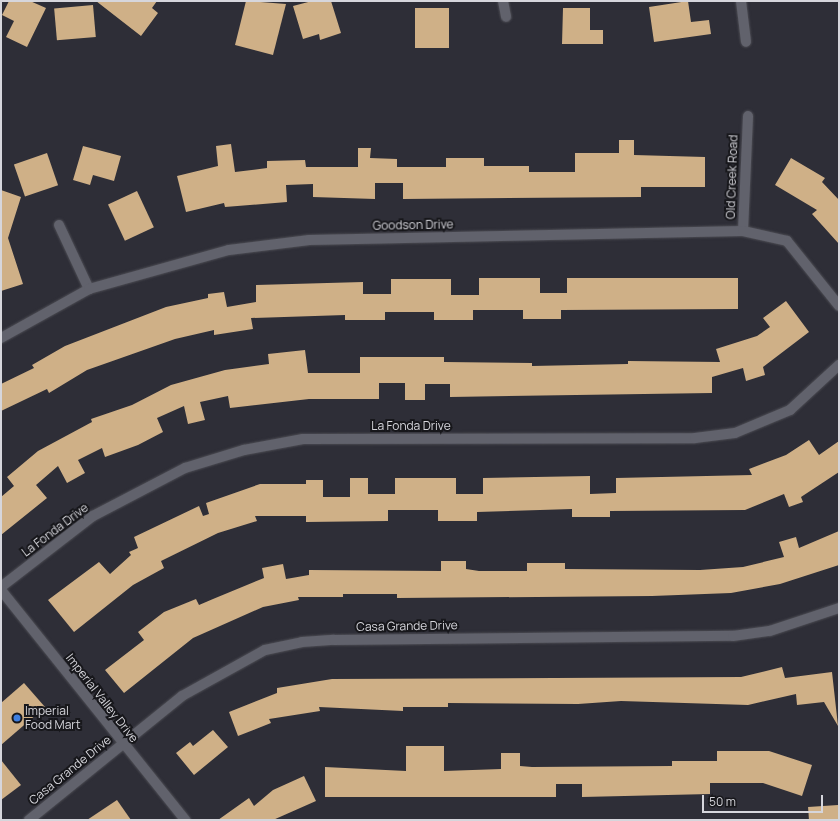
<!DOCTYPE html>
<style>
body{margin:0}
#map{position:relative;width:840px;height:821px;overflow:hidden;background:#2e2e37;font-family:Manrope,sans-serif}
div>[style]{position:absolute}
.building>*{inset:0;background:#cfb087;transform-origin:0 0}
.roads{filter:drop-shadow(0 0 1px #4c4c53) drop-shadow(0 0 1px #4c4c53)}
.minor>*{height:10px;margin:-5px;padding:0 5px;transform-origin:5px;border-radius:5px;background:#61626c}
.tertiary>*{height:10px;margin:-5px;padding:0 5px;transform-origin:5px;border-radius:5px;background:#61626c}
.dots>*{width:11px;height:11px;translate:-50% -50%;box-sizing:border-box;border:2px solid #17171b;border-radius:50%}
span{translate:-50% -50%;white-space:nowrap;text-align:center;line-height:1.15;-webkit-text-stroke:4px #17171b;paint-order:stroke}
.street-label{font-size:12px;color:#d6d6dc}
.poi-label{font-size:12px;color:#d6d6dc}
.left{translate:0 -50%;text-align:left}
.frame{position:absolute;inset:0;border:2px solid #d6d6dc;pointer-events:none}
.scale{position:absolute;left:702px;top:795px;width:121px;height:18px;box-sizing:border-box;border:2px solid #d6d6dc;border-top:0;padding-left:5px;font-size:12px;line-height:14px;white-space:nowrap;color:#d6d6dc;-webkit-text-stroke:3px #17171b;paint-order:stroke}
</style>
<div id="map">
<div class="building">
<i style="clip-path:polygon(9px 1px,30px 1px,46px 8px,27px 47px,6px 37px,14px 21px,2px 15px)"></i>
<i style="clip-path:polygon(96px 1px,157px 1px,152px 8px,158px 13px,141px 36px)"></i>
<i style="clip-path:polygon(246px 1px,286px 4px,273px 55px,235px 45px)"></i>
<i style="clip-path:polygon(312px 1px,331px 1px,341px 33px,320px 40px,319px 34px,303px 39px,293px 6px)"></i>
<i style="clip-path:polygon(688px 1px,691px 22px,709px 20px,711px 34px,654px 42px,649px 7px)"></i>
<i style="left:93px;top:5px;width:32px;height:39px;rotate:85deg"></i>
<i style="left:415px;top:8px;width:34px;height:40px"></i>
<i style="clip-path:polygon(563px 8px,590px 8px,590px 30px,603px 30px,603px 44px,562px 44px)"></i>
<i style="clip-path:polygon(619px 140px,634px 140px,634px 155px,705px 157px,705px 187px,641px 187px,641px 197px,403px 199px,403px 183px,375px 183px,375px 199px,313px 197px,313px 184px,286px 185px,287px 202px,225px 207px,224px 203px,186px 212px,177px 176px,218px 166px,216px 146px,231px 144px,235px 172px,267px 168px,267px 161px,305px 160px,306px 167px,358px 167px,358px 148px,371px 148px,370px 158px,397px 159px,397px 167px,446px 167px,446px 158px,484px 158px,484px 166px,529px 166px,529px 172px,575px 172px,575px 153px,619px 153px)"></i>
<i style="clip-path:polygon(83px 146px,121px 156px,114px 181px,93px 175px,90px 185px,73px 180px)"></i>
<i style="left:47px;top:153px;width:34px;height:35px;rotate:71deg"></i>
<i style="clip-path:polygon(791px 158px,825px 178px,822px 182px,839px 200px,839px 244px,812px 214px,817px 210px,775px 185px)"></i>
<i style="clip-path:polygon(1px 190px,21px 197px,8px 238px,23px 284px,1px 291px)"></i>
<i style="left:137px;top:191px;width:40px;height:32px;rotate:65deg"></i>
<i style="clip-path:polygon(479px 278px,540px 278px,540px 293px,567px 293px,567px 278px,738px 278px,738px 309px,561px 310px,561px 319px,523px 319px,523px 310px,473px 310px,473px 320px,434px 320px,434px 312px,385px 312px,385px 320px,345px 320px,345px 315px,251px 318px,253px 329px,214px 335px,214px 330px,175px 339px,87px 370px,49px 393px,47px 389px,1px 411px,1px 384px,34px 368px,32px 365px,65px 346px,166px 307px,208px 298px,208px 294px,224px 292px,227px 307px,256px 302px,256px 285px,363px 282px,363px 294px,391px 294px,391px 279px,451px 279px,451px 295px,479px 295px)"></i>
<i style="clip-path:polygon(786px 301px,809px 332px,763px 367px,765px 375px,746px 381px,743px 368px,712px 377px,712px 393px,450px 397px,450px 384px,425px 384px,425px 400px,405px 400px,405px 383px,379px 383px,379px 399px,309px 399px,230px 408px,228px 396px,200px 402px,205px 420px,188px 424px,184px 406px,157px 418px,163px 432px,138px 445px,105px 457px,102px 448px,78px 460px,85px 473px,67px 483px,58px 466px,36px 485px,47px 498px,1px 535px,1px 497px,14px 486px,7px 477px,38px 451px,92px 422px,91px 419px,132px 405px,171px 385px,225px 370px,269px 364px,268px 354px,305px 350px,308px 373px,360px 373px,360px 357px,444px 357px,444px 362px,532px 363px,532px 366px,628px 364px,628px 361px,720px 362px,716px 349px,757px 336px,770px 327px,763px 318px)"></i>
<i style="clip-path:polygon(809px 440px,819px 455px,839px 441px,839px 472px,801px 497px,803px 502px,789px 507px,784px 494px,745px 510px,610px 511px,610px 517px,572px 517px,572px 509px,477px 512px,477px 521px,438px 521px,438px 510px,388px 510px,388px 521px,306px 522px,306px 516px,255px 516px,257px 521px,218px 533px,161px 561px,164px 568px,133px 585px,74px 632px,48px 600px,99px 562px,110px 574px,131px 555px,129px 552px,138px 548px,134px 537px,199px 506px,203px 516px,209px 514px,206px 503px,260px 484px,306px 484px,306px 480px,323px 480px,323px 497px,350px 497px,350px 478px,368px 478px,368px 494px,395px 494px,395px 478px,456px 478px,456px 494px,483px 494px,483px 478px,590px 476px,590px 494px,616px 493px,616px 478px,752px 475px,749px 469px,786px 455px)"></i>
<i style="clip-path:polygon(839px 531px,839px 565px,780px 584px,731px 593px,652px 596px,397px 598px,397px 594px,343px 594px,343px 597px,298px 597px,299px 600px,263px 607px,193px 638px,124px 693px,105px 670px,144px 640px,138px 632px,164px 612px,196px 599px,199px 605px,213px 599px,264px 578px,262px 568px,283px 564px,286px 579px,309px 575px,309px 570px,441px 571px,441px 561px,466px 561px,466px 569px,479px 571px,527px 571px,527px 563px,565px 563px,565px 569px,700px 570px,743px 567px,784px 557px,779px 542px,796px 537px,799px 548px)"></i>
<i style="clip-path:polygon(782px 667px,785px 678px,832px 672px,838px 726px,824px 702px,797px 705px,796px 694px,748px 705px,621px 701px,578px 704px,448px 703px,448px 707px,403px 707px,403px 711px,319px 707px,320px 711px,269px 719px,271px 723px,238px 736px,229px 712px,277px 693px,277px 688px,332px 679px,741px 677px)"></i>
<i style="clip-path:polygon(24px 683px,45px 707px,1px 745px,1px 703px)"></i>
<i style="clip-path:polygon(213px 730px,228px 747px,194px 775px,176px 753px,190px 742px,193px 746px)"></i>
<i style="clip-path:polygon(406px 746px,444px 746px,444px 771px,501px 769px,501px 753px,520px 753px,520px 766px,532px 767px,672px 766px,672px 761px,717px 761px,717px 751px,769px 751px,812px 765px,802px 796px,763px 783px,710px 783px,710px 794px,582px 797px,582px 784px,556px 784px,556px 797px,325px 797px,325px 767px,406px 771px)"></i>
<i style="clip-path:polygon(1px 760px,21px 785px,1px 800px)"></i>
<i style="clip-path:polygon(304px 776px,316px 801px,273px 820px,218px 820px,249px 798px,254px 806px,273px 790px)"></i>
<i style="clip-path:polygon(117px 800px,131px 820px,87px 820px)"></i>
<i style="left:838px;top:805px;width:15px;height:30px;rotate:86deg"></i>
</div>
<div class="roads">
<div class="minor">
<i style="left:503px;top:1px;width:16px;rotate:79deg"></i>
<i style="left:741px;top:1px;width:41px;rotate:83deg"></i>
<i style="left:59px;top:225px;width:71px;rotate:64.9deg"></i>
<i style="left:743px;top:231px;width:115px;rotate:-87.5deg"></i>
<i style="left:1px;top:587px;width:116px;rotate:-37.7deg"></i>
<i style="left:93px;top:516px;width:104px;rotate:-27.6deg"></i>
<i style="left:185px;top:468px;width:62px;rotate:-17deg"></i>
<i style="left:244px;top:450px;width:60px;rotate:-10.6deg"></i>
<i style="left:303px;top:439px;width:392px;rotate:-0.1deg"></i>
<i style="left:695px;top:438px;width:40px;rotate:-7.1deg"></i>
<i style="left:735px;top:433px;width:60px;rotate:-22.7deg"></i>
<i style="left:790px;top:410px;width:67px;rotate:-42.6deg"></i>
<i style="left:29px;top:820px;width:197px;rotate:-39deg"></i>
<i style="left:182px;top:696px;width:95px;rotate:-29deg"></i>
<i style="left:265px;top:650px;width:38px;rotate:-12deg"></i>
<i style="left:302px;top:642px;width:32px;rotate:-4deg"></i>
<i style="left:334px;top:640px;width:399px;rotate:-0.6deg"></i>
<i style="left:733px;top:636px;width:37px;rotate:-8deg"></i>
<i style="left:770px;top:631px;width:73px;rotate:-18.4deg"></i>
</div>
<div class="tertiary">
<i style="left:1px;top:338px;width:101px;rotate:-29.1deg"></i>
<i style="left:89px;top:289px;width:145px;rotate:-15.6deg"></i>
<i style="left:229px;top:250px;width:81px;rotate:-7.1deg"></i>
<i style="left:309px;top:240px;width:434px;rotate:-1.2deg"></i>
<i style="left:743px;top:231px;width:45px;rotate:12.8deg"></i>
<i style="left:787px;top:241px;width:83px;rotate:51.3deg"></i>
<i style="left:1px;top:590px;width:295px;rotate:51.3deg"></i>
</div>
</div>
<div class="dots">
<i style="left:17px;top:718px;background:#3f7fe0"></i>
</div>
<div class="street-label">
<span style="left:732px;top:177px;rotate:-88deg">Old Creek Road</span>
<span style="left:413px;top:225px;rotate:-1deg">Goodson Drive</span>
<span style="left:411px;top:426px">La Fonda Drive</span>
<span style="left:55px;top:530px;rotate:-37deg">La Fonda Drive</span>
<span style="left:407px;top:626px;rotate:-1deg">Casa Grande Drive</span>
<span style="left:102px;top:698px;rotate:52deg">Imperial Valley Drive</span>
<span style="left:70px;top:770px;rotate:-39deg">Casa Grande Drive</span>
</div>
<div class="poi-label">
<span class="left" style="left:25px;top:718px">Imperial<br>Food Mart</span>
</div>
<div class="frame"></div>
<div class="scale">50 m</div>
</div>
